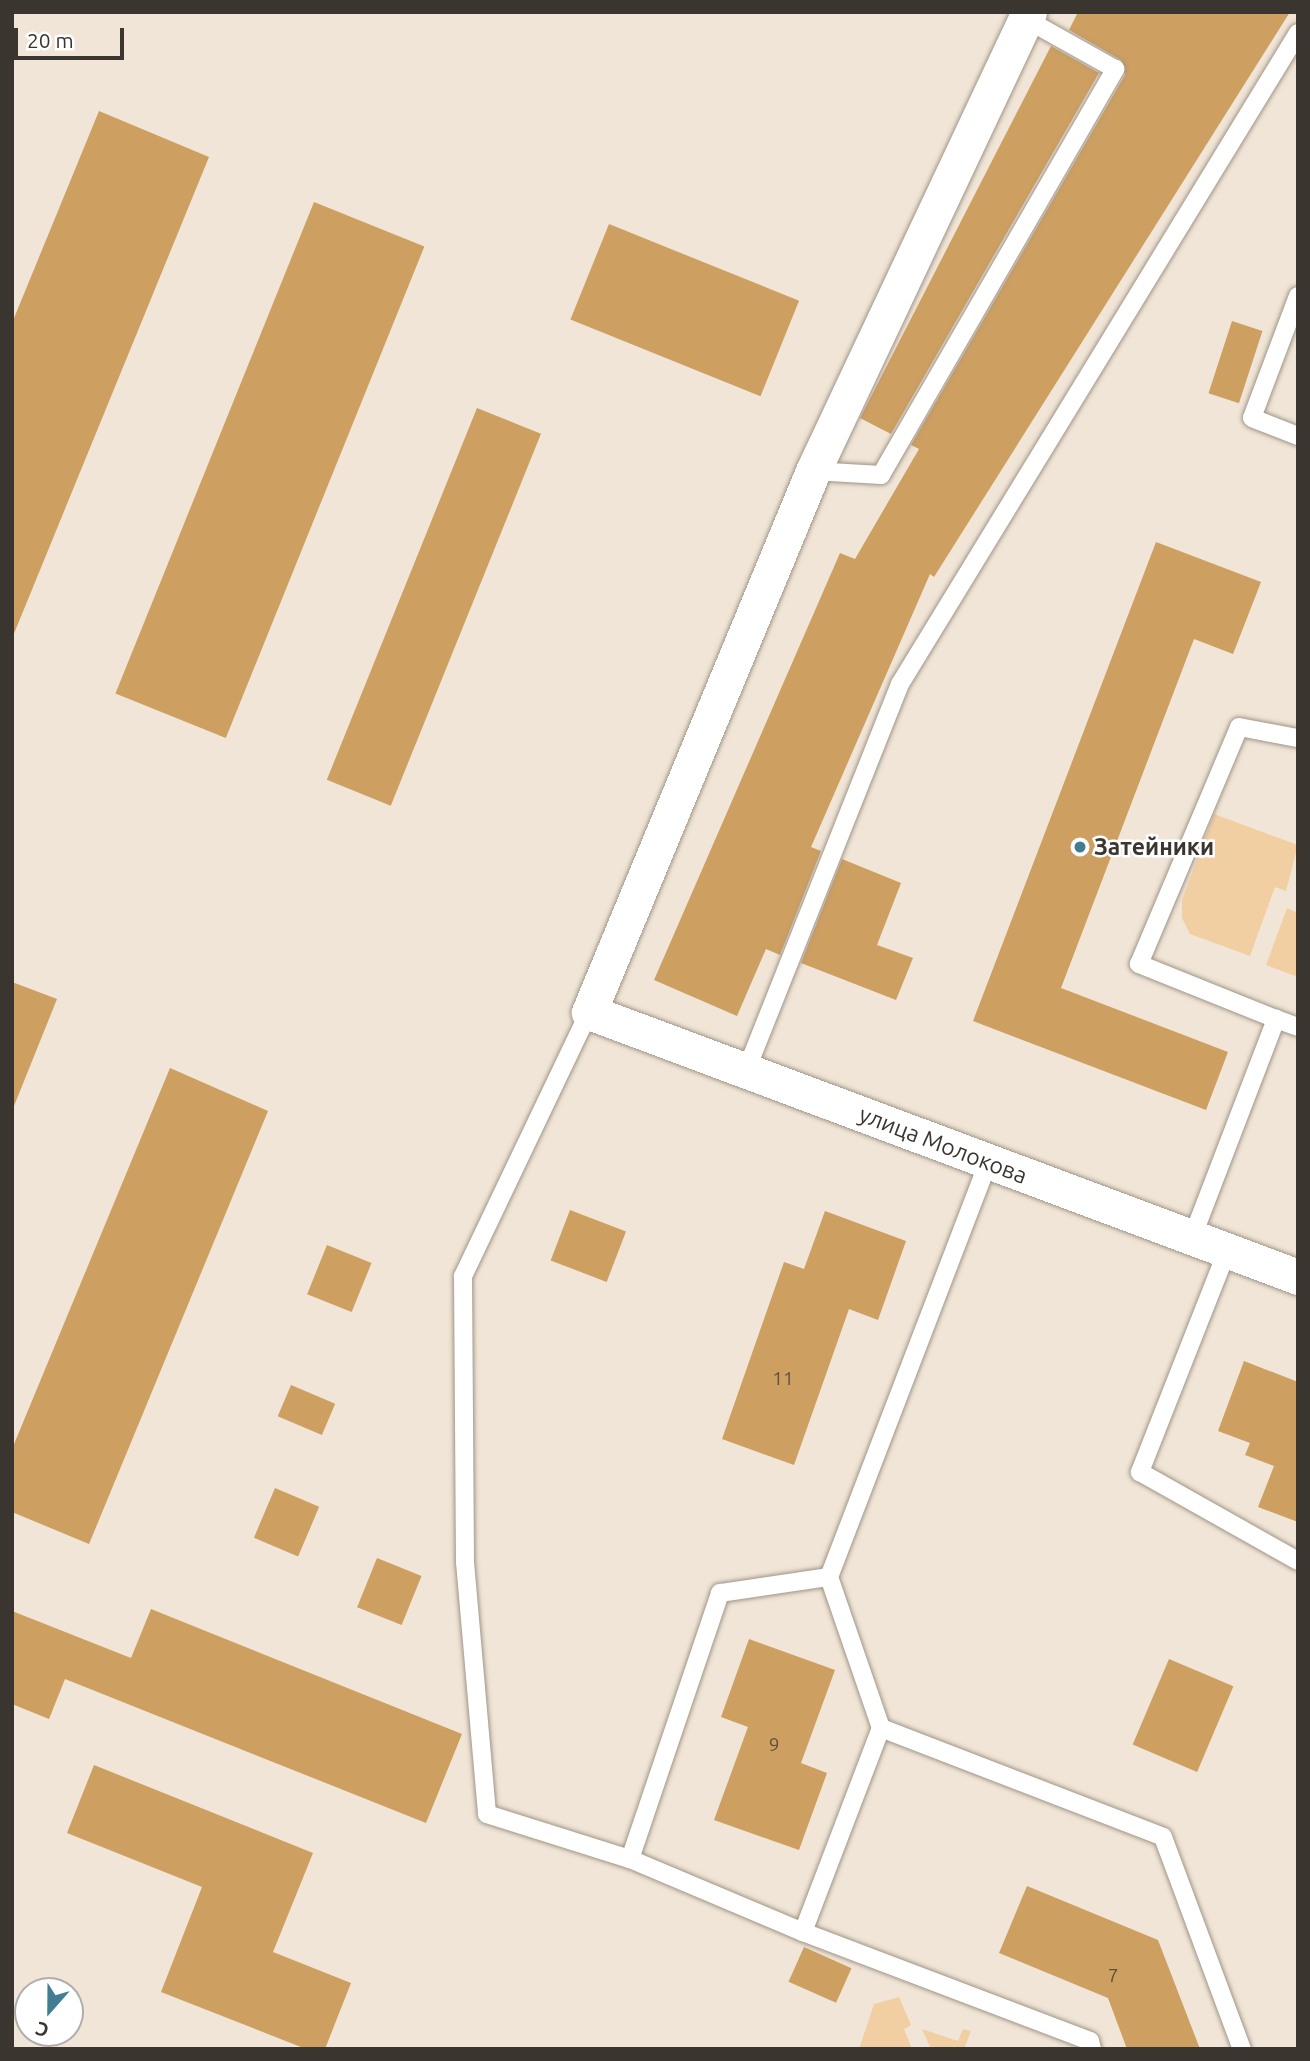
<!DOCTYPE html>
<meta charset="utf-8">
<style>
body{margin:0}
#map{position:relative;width:1310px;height:2061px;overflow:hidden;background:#f0e5d6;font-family:Ubuntu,sans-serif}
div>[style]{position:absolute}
.green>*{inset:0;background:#f2cfa3}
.building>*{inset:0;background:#cd9f61;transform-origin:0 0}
.roads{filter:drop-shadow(0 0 2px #a09587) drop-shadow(0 0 2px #a09587)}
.lane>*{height:18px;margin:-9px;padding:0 9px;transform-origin:9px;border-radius:9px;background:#fff}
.street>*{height:35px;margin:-17.5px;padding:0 17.5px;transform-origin:17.5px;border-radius:17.5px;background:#fff}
.dots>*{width:19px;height:19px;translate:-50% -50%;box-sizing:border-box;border:4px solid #fff;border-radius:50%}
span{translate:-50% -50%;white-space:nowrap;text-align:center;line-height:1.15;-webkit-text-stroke:5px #fff;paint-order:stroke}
.number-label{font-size:19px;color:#5f503c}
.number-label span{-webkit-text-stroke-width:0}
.poi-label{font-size:23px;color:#3a352f;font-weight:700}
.left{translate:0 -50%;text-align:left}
.street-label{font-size:23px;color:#3a352f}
.frame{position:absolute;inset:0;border:14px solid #3a352f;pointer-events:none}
.north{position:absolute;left:14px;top:1977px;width:70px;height:70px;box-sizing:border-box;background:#fff;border:2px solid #b0aeac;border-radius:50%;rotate:201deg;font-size:19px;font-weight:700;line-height:28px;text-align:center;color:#3a352f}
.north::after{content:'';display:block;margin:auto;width:24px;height:32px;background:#417e94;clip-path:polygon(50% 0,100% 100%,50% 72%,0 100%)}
.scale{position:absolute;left:14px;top:28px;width:110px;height:32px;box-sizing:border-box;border:4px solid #3a352f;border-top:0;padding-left:9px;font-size:21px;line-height:24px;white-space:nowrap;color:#3a352f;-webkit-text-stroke:5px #fff;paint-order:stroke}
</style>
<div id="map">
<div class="green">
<i style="clip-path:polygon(1214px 814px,1298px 845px,1286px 891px,1275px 887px,1250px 956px,1190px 934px,1182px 918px,1182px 900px)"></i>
<i style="clip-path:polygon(1287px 908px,1298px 913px,1298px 977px,1266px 965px)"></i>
<i style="clip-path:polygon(899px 1997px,911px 2025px,904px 2029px,912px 2049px,859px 2049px,874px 2004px)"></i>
<i style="clip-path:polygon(922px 2029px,958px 2041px,963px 2029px,971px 2031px,964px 2049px,931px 2049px)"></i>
</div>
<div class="building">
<i style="clip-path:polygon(1078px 12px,1290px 12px,934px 577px,930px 574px,811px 847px,821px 851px,780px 955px,766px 949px,737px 1016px,654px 980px,840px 553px,855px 559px,919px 449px,911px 445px,1125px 75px,1121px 60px,1069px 30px)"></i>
<i style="clip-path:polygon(1051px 46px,1099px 73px,891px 434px,860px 418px)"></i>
<i style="clip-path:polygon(99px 111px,209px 157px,13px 636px,12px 323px)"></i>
<i style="left:314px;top:202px;width:119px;height:530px;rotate:22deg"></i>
<i style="left:609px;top:224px;width:205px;height:103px;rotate:22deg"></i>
<i style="left:1232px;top:321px;width:32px;height:76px;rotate:18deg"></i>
<i style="left:477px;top:408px;width:69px;height:401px;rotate:22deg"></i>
<i style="clip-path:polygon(1156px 542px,1261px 582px,1233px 654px,1194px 639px,1061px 988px,1228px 1052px,1206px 1110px,973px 1021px)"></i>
<i style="clip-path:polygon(842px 859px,901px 883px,877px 945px,913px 958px,896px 1000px,801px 963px)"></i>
<i style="clip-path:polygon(12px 982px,57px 999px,14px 1106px,12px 1106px)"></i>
<i style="clip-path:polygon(170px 1068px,268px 1111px,89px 1544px,12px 1512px,12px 1449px)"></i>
<i style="left:570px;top:1210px;width:60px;height:54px;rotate:21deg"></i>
<i style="clip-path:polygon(825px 1211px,906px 1241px,878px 1320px,849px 1309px,794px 1465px,722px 1439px,784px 1262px,804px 1269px)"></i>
<i style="left:327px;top:1245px;width:48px;height:53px;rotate:22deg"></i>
<i style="clip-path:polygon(1244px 1361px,1298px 1382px,1298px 1522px,1258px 1507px,1274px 1466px,1245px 1455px,1250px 1443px,1218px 1431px)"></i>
<i style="left:291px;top:1385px;width:48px;height:34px;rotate:23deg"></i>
<i style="left:275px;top:1488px;width:48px;height:54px;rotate:23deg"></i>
<i style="left:377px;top:1558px;width:48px;height:53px;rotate:22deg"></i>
<i style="clip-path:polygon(151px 1609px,462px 1734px,426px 1823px,65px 1679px,49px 1719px,12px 1704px,12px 1611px,131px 1658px)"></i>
<i style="clip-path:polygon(749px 1639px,835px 1670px,801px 1763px,827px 1773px,799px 1850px,714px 1820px,748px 1727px,721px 1717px)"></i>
<i style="left:1169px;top:1659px;width:70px;height:93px;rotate:23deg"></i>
<i style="clip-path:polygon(94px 1765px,313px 1853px,273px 1952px,351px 1983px,325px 2049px,306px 2049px,161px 1992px,202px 1887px,67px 1833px)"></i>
<i style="clip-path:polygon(1027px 1886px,1158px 1940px,1200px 2049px,1127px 2049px,1108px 1998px,999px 1953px)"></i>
<i style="left:804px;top:1947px;width:52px;height:38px;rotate:24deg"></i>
</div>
<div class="roads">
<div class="lane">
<i style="left:1298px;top:296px;width:130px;rotate:110.7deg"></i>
<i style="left:1252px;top:418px;width:49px;rotate:21.4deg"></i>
<i style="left:813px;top:471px;width:68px;rotate:3.4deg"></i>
<i style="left:881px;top:475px;width:469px;rotate:-60deg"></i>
<i style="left:1115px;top:69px;width:102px;rotate:-150.7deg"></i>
<i style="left:589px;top:1012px;width:293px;rotate:115.5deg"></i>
<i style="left:463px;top:1276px;width:286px;rotate:89.6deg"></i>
<i style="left:465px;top:1562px;width:253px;rotate:85deg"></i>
<i style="left:487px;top:1814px;width:150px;rotate:17.5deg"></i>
<i style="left:630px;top:1859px;width:188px;rotate:22.9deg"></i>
<i style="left:1276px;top:1019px;width:148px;rotate:-158.1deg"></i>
<i style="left:1139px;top:964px;width:257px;rotate:-67.1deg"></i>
<i style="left:1239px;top:727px;width:60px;rotate:10.6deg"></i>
<i style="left:746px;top:1071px;width:417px;rotate:-68.3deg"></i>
<i style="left:900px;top:684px;width:763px;rotate:-58.56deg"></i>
<i style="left:1192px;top:1238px;width:235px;rotate:-69deg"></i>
<i style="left:1276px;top:1019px;width:23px;rotate:20deg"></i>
<i style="left:1227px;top:1251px;width:238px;rotate:111.5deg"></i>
<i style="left:1140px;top:1472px;width:181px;rotate:29.4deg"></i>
<i style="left:829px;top:1577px;width:444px;rotate:-69deg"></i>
<i style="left:630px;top:1859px;width:281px;rotate:-71.3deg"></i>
<i style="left:720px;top:1593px;width:110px;rotate:-8.4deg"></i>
<i style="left:829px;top:1577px;width:160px;rotate:71deg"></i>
<i style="left:1092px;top:2049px;width:8px;rotate:-104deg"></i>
<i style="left:1090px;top:2041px;width:307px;rotate:-159.2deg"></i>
<i style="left:803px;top:1932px;width:218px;rotate:-69.1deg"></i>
<i style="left:881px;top:1728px;width:302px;rotate:21.1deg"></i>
<i style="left:1163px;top:1837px;width:226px;rotate:69.6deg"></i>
</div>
<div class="street">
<i style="left:1029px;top:12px;width:507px;rotate:115.2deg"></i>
<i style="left:813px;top:471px;width:586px;rotate:112.49deg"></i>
<i style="left:589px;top:1012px;width:757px;rotate:20.49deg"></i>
</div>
</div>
<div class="dots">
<i style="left:1080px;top:847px;background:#417e94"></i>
</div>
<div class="number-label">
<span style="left:783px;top:1379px">11</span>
<span style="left:774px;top:1745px">9</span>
<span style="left:1113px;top:1976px">7</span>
</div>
<div class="poi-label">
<span class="left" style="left:1094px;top:847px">Затейники</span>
</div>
<div class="street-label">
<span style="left:943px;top:1145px;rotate:21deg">улица Молокова</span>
</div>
<div class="frame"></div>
<div class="north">С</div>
<div class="scale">20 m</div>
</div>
